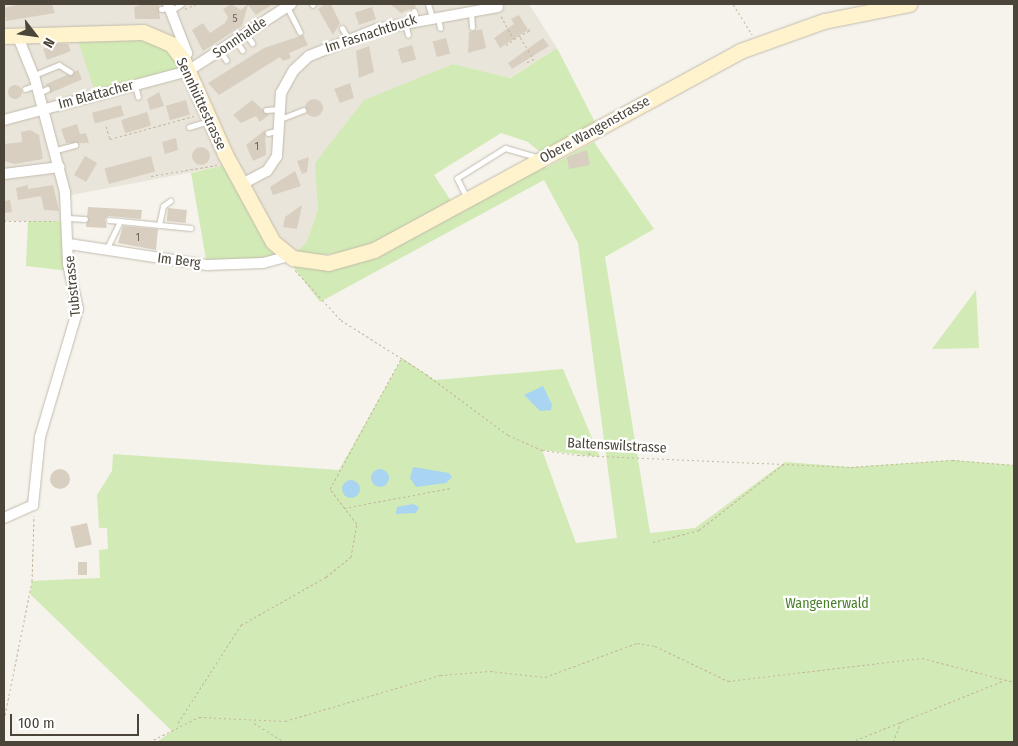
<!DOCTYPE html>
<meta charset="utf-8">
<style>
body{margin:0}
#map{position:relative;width:1018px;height:746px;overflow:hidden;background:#f6f3ec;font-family:"Fira Sans Condensed",sans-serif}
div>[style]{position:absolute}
.residential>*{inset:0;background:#eae5da}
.green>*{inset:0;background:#d2eab5}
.water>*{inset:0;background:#a9d4f2}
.round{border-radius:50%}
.building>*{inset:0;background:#d8cfc1;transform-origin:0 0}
.path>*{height:1px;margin-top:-0.5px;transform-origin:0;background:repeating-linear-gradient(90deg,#c4b79f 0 2.5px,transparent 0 5px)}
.roads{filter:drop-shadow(0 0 1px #c2bbae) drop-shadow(0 0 1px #c2bbae)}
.lane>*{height:5px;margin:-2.5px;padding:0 2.5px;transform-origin:2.5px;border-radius:2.5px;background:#fff}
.street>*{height:10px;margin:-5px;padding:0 5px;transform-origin:5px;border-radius:5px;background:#fff}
.secondary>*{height:15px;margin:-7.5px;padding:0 7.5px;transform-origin:7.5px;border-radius:7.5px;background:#fff3cd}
span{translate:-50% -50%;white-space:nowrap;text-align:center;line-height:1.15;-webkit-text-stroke:4.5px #fff;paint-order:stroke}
.number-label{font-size:11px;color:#6e675b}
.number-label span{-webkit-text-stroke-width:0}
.street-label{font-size:14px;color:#4b4439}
.park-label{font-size:14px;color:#4a7f2a}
.frame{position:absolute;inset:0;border:5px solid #4b4439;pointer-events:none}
.north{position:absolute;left:10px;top:10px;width:50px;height:50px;-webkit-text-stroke:4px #fff;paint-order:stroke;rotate:120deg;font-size:14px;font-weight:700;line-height:20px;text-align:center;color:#4b4439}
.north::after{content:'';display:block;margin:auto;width:18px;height:22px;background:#4b4439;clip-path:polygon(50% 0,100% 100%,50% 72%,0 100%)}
.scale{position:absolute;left:10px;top:714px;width:129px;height:22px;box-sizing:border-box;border:2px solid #4b4439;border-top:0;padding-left:6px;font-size:15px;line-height:18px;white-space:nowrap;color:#4b4439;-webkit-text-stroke:4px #fff;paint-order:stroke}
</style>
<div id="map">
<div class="residential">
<i style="clip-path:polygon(4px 4px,529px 4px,557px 48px,509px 78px,453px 64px,316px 163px,318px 210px,306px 243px,289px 256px,230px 165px,66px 196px,69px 221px,4px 221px)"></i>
</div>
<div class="green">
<i style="clip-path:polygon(75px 32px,158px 36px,188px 71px,96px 95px)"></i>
<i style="clip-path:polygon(557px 48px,598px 128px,546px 157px,528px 142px,501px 133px,434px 175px,455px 207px,374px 250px,207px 265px,191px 173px,230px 164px,264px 227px,295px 252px,306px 243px,318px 210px,315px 163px,364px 100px,453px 64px,510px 78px)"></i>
<i style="clip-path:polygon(594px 142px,654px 229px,605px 257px,650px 533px,695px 528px,785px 462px,851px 467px,952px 460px,1014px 465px,1014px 742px,157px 742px,172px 731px,30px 594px,32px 581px,100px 578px,99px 550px,108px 549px,107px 528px,99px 528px,97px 495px,112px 471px,113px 454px,339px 470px,402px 358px,435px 380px,563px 369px,600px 457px,542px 450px,576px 543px,617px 538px,578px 243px,544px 180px,320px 302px,292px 265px,340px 267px,543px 163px,546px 168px)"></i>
<i style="clip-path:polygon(28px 221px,69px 221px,69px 271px,26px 266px)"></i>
<i style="clip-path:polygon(976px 290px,979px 348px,932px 349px)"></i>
</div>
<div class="water">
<i style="clip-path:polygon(543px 386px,552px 405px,551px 410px,540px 411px,524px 395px)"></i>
<i style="clip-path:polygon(413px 467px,449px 473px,452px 477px,446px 483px,416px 487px,410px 478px)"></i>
<i class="round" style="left:371px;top:469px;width:18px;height:18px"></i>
<i class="round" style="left:342px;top:480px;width:18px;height:18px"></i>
<i style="clip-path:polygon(413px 504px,419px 507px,416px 513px,396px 514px,397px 507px)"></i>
</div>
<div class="building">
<i style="clip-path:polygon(21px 4px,52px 4px,55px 13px,6px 21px,4px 8px)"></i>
<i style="clip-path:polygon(144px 4px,158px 4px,160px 19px,135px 19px,134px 7px)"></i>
<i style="clip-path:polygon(231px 4px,241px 10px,248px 4px,273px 4px,256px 15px,248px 5px,242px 26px,203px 51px,192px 30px,203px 23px,210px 33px,225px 23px,228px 17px,223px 9px)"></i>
<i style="clip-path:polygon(325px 4px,331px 4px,340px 23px,333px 35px,318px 9px)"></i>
<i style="clip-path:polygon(390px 4px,415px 4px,416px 7px,401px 13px)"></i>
<i style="left:372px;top:7px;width:13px;height:18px;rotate:72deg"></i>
<i style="clip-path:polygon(519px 15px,528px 30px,500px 48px,494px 38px,514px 24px,511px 19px)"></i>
<i style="clip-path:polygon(482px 29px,486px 48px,468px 53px,469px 32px)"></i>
<i style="clip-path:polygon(303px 35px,308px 45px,289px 53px,291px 58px,283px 61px,280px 57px,219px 95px,208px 83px,264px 48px)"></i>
<i style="left:446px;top:38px;width:16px;height:14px;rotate:75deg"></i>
<i style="clip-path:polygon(543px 38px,549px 46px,512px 69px,508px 63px)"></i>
<i style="clip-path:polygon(57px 44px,68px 44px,71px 51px,47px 60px,43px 49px)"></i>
<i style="left:412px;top:45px;width:15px;height:15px;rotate:74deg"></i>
<i style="clip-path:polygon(369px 46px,374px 72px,359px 78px,356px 51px)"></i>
<i style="left:78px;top:70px;width:10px;height:35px;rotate:66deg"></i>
<i style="clip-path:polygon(350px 83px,354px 98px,340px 103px,334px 89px)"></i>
<i class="round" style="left:8px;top:85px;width:14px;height:14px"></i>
<i style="clip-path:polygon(159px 92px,164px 106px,150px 110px,147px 99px)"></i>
<i class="round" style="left:305px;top:99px;width:18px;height:18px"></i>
<i style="left:186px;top:100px;width:15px;height:21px;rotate:74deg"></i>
<i style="clip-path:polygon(252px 100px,269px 115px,260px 122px,256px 116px,241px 123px,233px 115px)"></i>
<i style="left:121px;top:105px;width:11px;height:30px;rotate:75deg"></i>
<i style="left:147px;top:112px;width:14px;height:27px;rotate:73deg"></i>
<i style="clip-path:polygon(77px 124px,80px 134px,86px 133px,89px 143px,66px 143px,61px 129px)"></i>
<i style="clip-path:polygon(30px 130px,39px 135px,43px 159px,14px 164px,4px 161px,4px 144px,22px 142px,21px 132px)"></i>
<i style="clip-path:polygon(265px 130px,266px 155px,253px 161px,246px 145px)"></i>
<i style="clip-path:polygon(176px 138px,178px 150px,165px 154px,162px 142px)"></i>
<i class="round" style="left:192px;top:147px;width:18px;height:18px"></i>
<i style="clip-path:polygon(587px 150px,590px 165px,569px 169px,567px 157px)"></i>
<i style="left:85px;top:156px;width:14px;height:22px;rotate:30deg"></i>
<i style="left:151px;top:156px;width:16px;height:48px;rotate:75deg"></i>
<i style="clip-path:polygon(309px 157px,307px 172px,302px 174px,297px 161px)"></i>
<i style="clip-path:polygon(295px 171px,301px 186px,273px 195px,270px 187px)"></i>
<i style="clip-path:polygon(28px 185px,28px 189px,53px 185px,59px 211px,44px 210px,41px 196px,18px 200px,16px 188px)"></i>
<i style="clip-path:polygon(10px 200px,12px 212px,4px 213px,4px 201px)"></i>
<i style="clip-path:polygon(302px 205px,297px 229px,283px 227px,285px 217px)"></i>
<i style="clip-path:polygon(88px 207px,142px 210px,141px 219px,109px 216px,105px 219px,107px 228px,86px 227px)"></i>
<i style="left:168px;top:208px;width:19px;height:13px;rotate:6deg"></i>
<i style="clip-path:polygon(123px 226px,158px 229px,156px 250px,118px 243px)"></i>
<i class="round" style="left:50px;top:469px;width:20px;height:20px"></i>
<i style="left:87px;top:523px;width:22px;height:17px;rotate:77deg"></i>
<i style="left:78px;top:562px;width:9px;height:13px"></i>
</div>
<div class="path">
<i style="left:733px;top:4px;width:36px;rotate:58deg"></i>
<i style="left:185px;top:9px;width:12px;rotate:-24deg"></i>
<i style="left:501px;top:16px;width:26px;rotate:61deg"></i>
<i style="left:514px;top:39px;width:18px;rotate:-29deg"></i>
<i style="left:530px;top:30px;width:5px;rotate:-127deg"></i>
<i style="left:520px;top:37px;width:26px;rotate:58deg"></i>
<i style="left:534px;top:59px;width:10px;rotate:156deg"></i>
<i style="left:506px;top:45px;width:9px;rotate:-32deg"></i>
<i style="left:106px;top:126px;width:14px;rotate:73deg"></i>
<i style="left:110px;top:139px;width:87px;rotate:-15.3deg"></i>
<i style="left:151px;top:176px;width:67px;rotate:-9.5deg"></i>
<i style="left:4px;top:221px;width:51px"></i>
<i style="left:295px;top:270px;width:68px;rotate:47.4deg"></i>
<i style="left:341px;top:320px;width:101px;rotate:32.4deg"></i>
<i style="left:426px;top:374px;width:102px;rotate:36.6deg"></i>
<i style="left:508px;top:435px;width:37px;rotate:24deg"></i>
<i style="left:542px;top:450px;width:35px;rotate:8deg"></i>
<i style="left:577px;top:455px;width:274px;rotate:2.5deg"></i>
<i style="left:851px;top:467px;width:101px;rotate:-4deg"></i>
<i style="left:952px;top:460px;width:62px;rotate:4.6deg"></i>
<i style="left:583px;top:444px;width:14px;rotate:56deg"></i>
<i style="left:344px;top:508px;width:109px;rotate:-10.6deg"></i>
<i style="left:653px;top:542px;width:48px;rotate:-14.6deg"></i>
<i style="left:699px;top:530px;width:109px;rotate:-37.9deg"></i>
<i style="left:4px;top:720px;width:142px;rotate:-78.6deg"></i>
<i style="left:32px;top:581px;width:65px;rotate:-88.2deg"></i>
<i style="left:178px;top:723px;width:117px;rotate:-57.3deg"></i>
<i style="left:241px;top:625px;width:98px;rotate:-29.5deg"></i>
<i style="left:326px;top:577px;width:32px;rotate:-39deg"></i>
<i style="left:351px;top:557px;width:34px;rotate:-80deg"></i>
<i style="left:357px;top:524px;width:44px;rotate:-127.6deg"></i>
<i style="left:330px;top:489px;width:148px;rotate:-61.4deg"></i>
<i style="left:254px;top:723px;width:36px;rotate:32deg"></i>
<i style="left:149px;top:742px;width:56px;rotate:-26.6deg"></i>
<i style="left:199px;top:717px;width:86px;rotate:2.7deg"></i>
<i style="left:285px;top:721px;width:162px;rotate:-16.5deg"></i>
<i style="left:440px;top:675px;width:50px;rotate:-4.6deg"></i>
<i style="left:490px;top:671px;width:55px;rotate:6.2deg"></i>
<i style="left:545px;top:677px;width:98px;rotate:-20.3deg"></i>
<i style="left:637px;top:643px;width:18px;rotate:9deg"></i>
<i style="left:655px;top:646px;width:81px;rotate:25.6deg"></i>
<i style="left:728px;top:681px;width:195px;rotate:-6.8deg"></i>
<i style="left:922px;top:658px;width:95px;rotate:14.6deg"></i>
<i style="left:851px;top:742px;width:164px;rotate:-21.9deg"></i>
<i style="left:893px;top:742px;width:22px;rotate:-68deg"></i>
</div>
<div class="roads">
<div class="lane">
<i style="left:312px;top:4px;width:1px;rotate:45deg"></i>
<i style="left:428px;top:4px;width:14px;rotate:73deg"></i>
<i style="left:287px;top:7px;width:28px;rotate:63deg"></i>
<i style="left:161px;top:9px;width:8px;rotate:-7deg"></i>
<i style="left:171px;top:11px;width:12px;rotate:-35deg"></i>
<i style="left:414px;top:11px;width:9px;rotate:77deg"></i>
<i style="left:471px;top:13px;width:14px;rotate:86deg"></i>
<i style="left:438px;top:17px;width:11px;rotate:80deg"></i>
<i style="left:405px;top:23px;width:12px;rotate:76deg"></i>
<i style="left:342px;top:28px;width:13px;rotate:61deg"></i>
<i style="left:246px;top:34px;width:11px;rotate:56deg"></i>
<i style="left:236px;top:41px;width:11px;rotate:56deg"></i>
<i style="left:220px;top:51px;width:11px;rotate:56deg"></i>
<i style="left:34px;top:75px;width:27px;rotate:-22deg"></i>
<i style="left:59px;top:65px;width:13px;rotate:32deg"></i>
<i style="left:135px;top:85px;width:12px;rotate:76deg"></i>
<i style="left:25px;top:89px;width:12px;rotate:-20deg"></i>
<i style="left:39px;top:93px;width:9px;rotate:-27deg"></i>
<i style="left:266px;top:110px;width:13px;rotate:-4deg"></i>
<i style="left:280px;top:119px;width:25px;rotate:-21deg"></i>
<i style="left:189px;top:127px;width:21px;rotate:-17deg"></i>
<i style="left:268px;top:133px;width:11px;rotate:-15deg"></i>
<i style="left:56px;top:150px;width:20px;rotate:-15deg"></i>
<i style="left:467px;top:198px;width:22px;rotate:-117deg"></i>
<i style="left:457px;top:178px;width:57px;rotate:-32deg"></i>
<i style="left:505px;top:148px;width:35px;rotate:16deg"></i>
<i style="left:68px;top:218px;width:17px;rotate:3deg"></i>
<i style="left:109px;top:220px;width:11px;rotate:5deg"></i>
<i style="left:159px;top:225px;width:19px;rotate:-78deg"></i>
<i style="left:163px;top:206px;width:9px;rotate:-36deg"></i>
<i style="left:106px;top:250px;width:32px;rotate:-64deg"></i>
<i style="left:120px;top:221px;width:71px;rotate:5.6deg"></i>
</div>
<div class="street">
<i style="left:168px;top:4px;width:53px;rotate:68.8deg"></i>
<i style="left:187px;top:53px;width:8px;rotate:120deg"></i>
<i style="left:4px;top:120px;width:190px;rotate:-14.9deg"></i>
<i style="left:188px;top:71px;width:123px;rotate:-33deg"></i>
<i style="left:4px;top:174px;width:56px;rotate:-7.1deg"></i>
<i style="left:244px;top:183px;width:26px;rotate:-28deg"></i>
<i style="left:267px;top:171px;width:18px;rotate:-56deg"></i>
<i style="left:277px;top:156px;width:63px;rotate:-86.4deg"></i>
<i style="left:281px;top:93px;width:26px;rotate:-61deg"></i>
<i style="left:294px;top:70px;width:21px;rotate:-43deg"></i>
<i style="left:309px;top:56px;width:73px;rotate:-21.7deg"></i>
<i style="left:377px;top:29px;width:123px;rotate:-10.3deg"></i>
<i style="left:69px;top:244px;width:140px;rotate:8.7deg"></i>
<i style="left:207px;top:265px;width:56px;rotate:-2deg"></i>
<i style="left:263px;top:263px;width:27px;rotate:-15deg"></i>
<i style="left:4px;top:518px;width:32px;rotate:-24deg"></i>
<i style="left:33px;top:505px;width:68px;rotate:-84.1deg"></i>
<i style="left:40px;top:437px;width:134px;rotate:-73.5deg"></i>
<i style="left:78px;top:309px;width:46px;rotate:-102.5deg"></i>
<i style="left:68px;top:264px;width:72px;rotate:-92.4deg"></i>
<i style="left:65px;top:192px;width:117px;rotate:-104.9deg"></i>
<i style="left:35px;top:79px;width:45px;rotate:-112deg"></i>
</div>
<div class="secondary">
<i style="left:4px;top:36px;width:139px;rotate:-1.6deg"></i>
<i style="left:143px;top:32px;width:30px;rotate:23deg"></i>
<i style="left:171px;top:44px;width:20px;rotate:53deg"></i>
<i style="left:183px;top:60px;width:103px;rotate:65.9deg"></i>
<i style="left:225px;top:154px;width:100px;rotate:61.4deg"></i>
<i style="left:273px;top:242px;width:26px;rotate:39deg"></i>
<i style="left:293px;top:258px;width:35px;rotate:8deg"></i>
<i style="left:328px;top:263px;width:48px;rotate:-15.8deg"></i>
<i style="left:374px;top:250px;width:417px;rotate:-28.5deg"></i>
<i style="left:740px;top:51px;width:89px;rotate:-19.7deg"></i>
<i style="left:824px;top:21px;width:87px;rotate:-11.3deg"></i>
</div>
</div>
<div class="number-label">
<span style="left:235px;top:19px">5</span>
<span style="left:257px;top:147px">1</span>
<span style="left:138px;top:238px">1</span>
</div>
<div class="street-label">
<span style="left:371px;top:34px;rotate:-18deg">Im Fasnachtbuck</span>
<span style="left:240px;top:38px;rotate:-34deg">Sonnhalde</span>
<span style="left:96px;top:95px;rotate:-15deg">Im Blattacher</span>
<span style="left:201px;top:104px;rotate:65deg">Sennhüttestrasse</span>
<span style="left:595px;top:130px;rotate:-29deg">Obere Wangenstrasse</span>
<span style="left:179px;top:261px;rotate:7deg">Im Berg</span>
<span style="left:73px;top:286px;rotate:-96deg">Tubstrasse</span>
<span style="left:617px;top:446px;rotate:3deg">Baltenswilstrasse</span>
</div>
<div class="park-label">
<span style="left:827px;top:604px">Wangenerwald</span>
</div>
<div class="frame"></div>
<div class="north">N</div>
<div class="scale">100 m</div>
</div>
